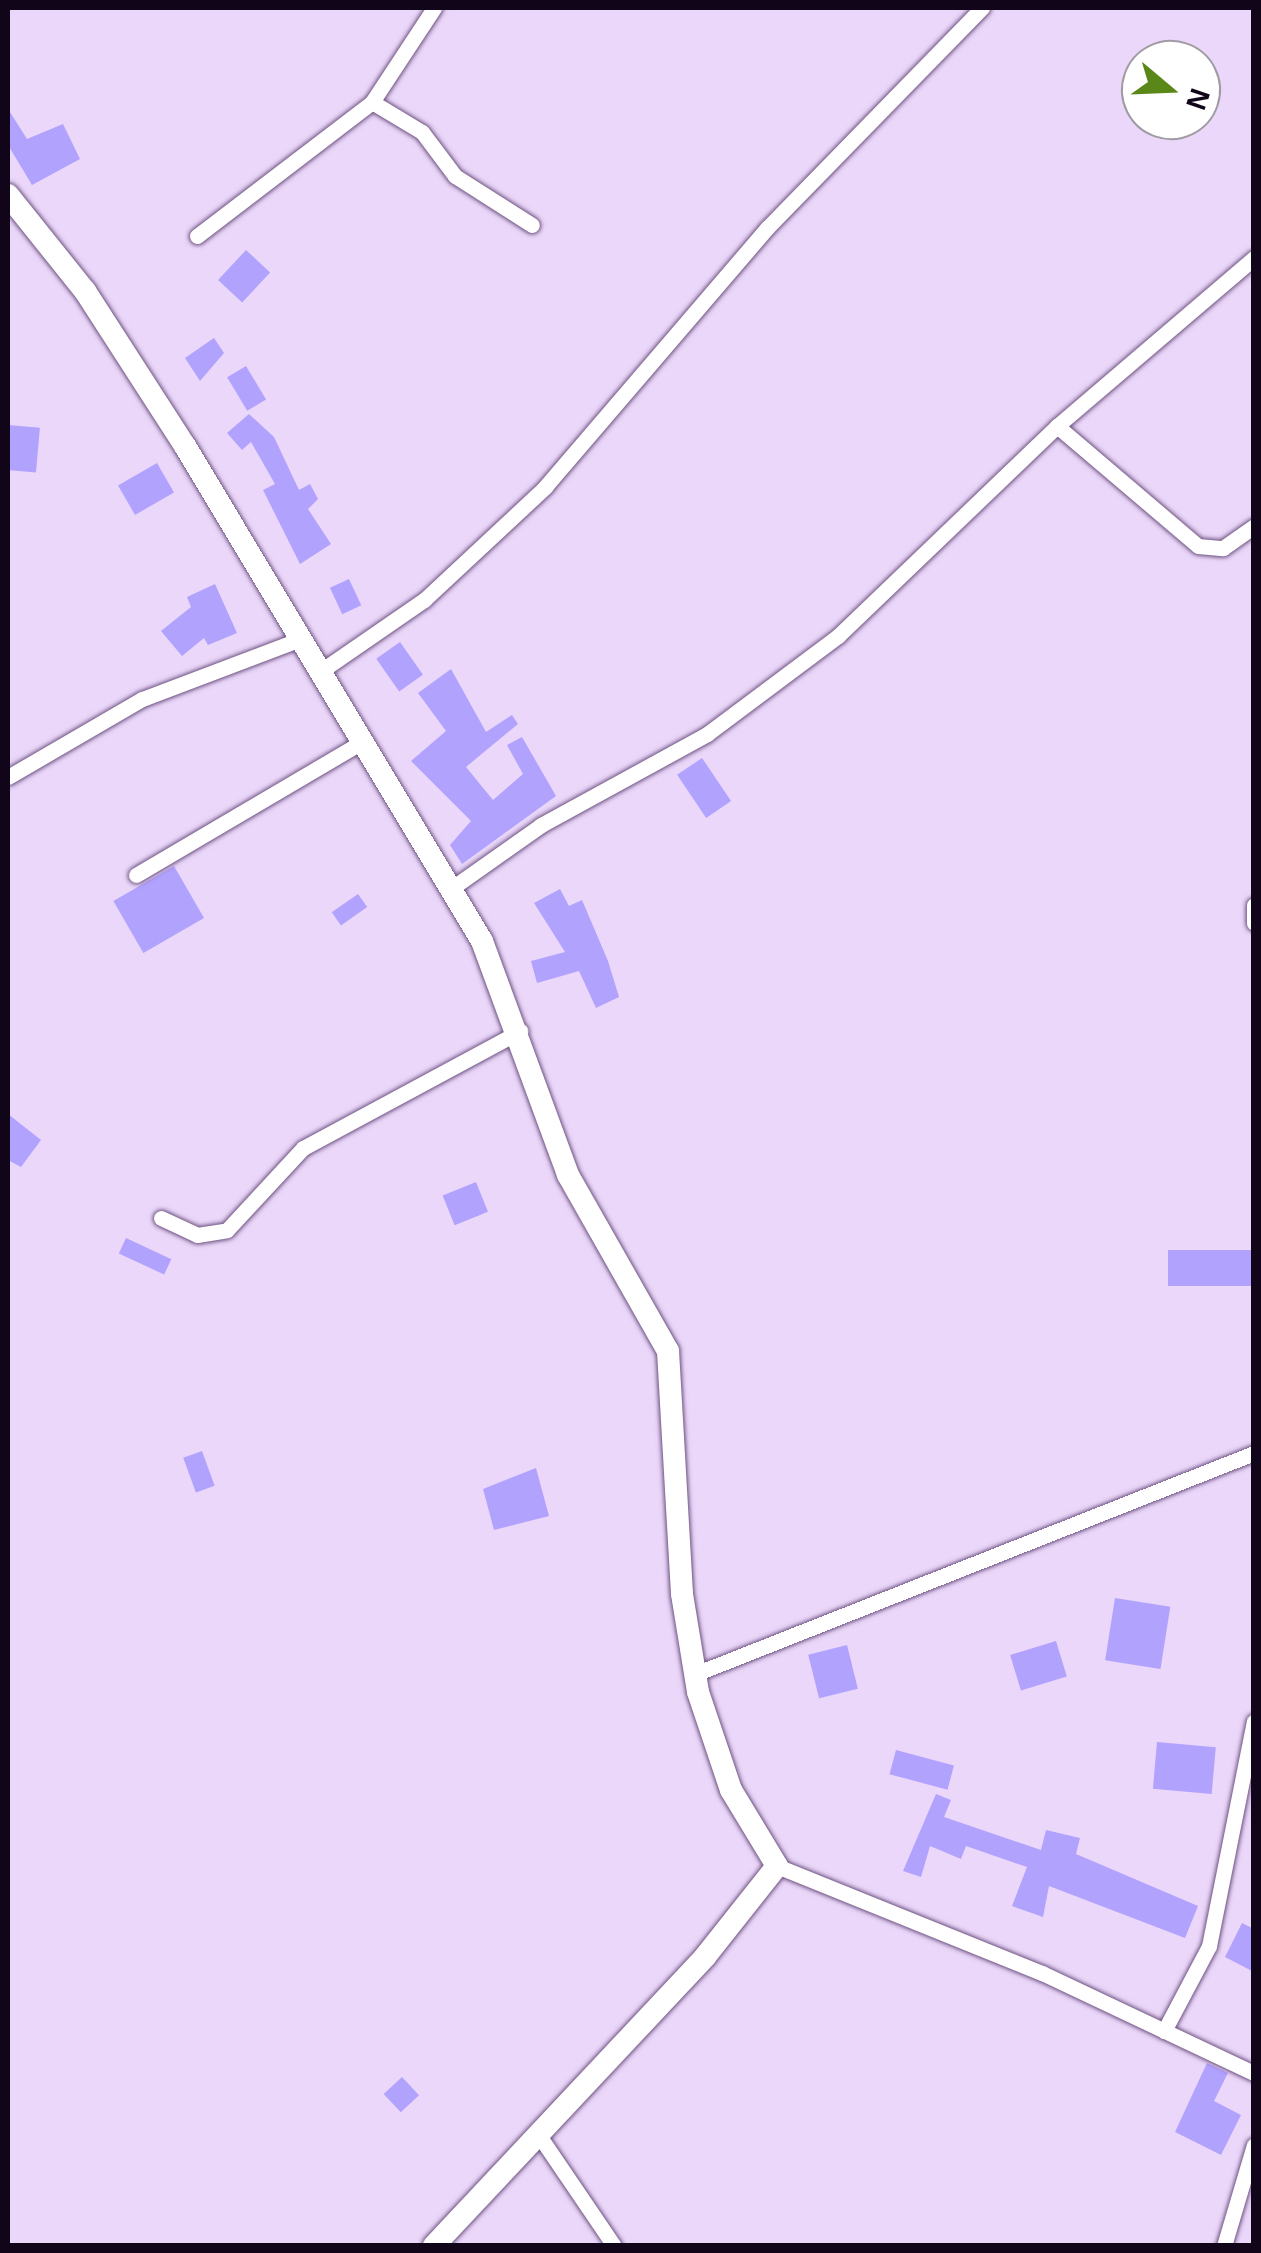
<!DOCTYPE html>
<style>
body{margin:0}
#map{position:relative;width:1261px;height:2253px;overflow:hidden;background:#ead7f9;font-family:Arial,sans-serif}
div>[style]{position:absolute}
.building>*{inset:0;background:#b1a2fe;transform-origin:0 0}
.roads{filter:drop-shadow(0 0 2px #6e5282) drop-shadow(0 0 2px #6e5282)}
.street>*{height:15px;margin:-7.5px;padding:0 7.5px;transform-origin:7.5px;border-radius:7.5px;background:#fff}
.secondary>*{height:22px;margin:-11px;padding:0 11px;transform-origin:11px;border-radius:11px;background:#fff}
span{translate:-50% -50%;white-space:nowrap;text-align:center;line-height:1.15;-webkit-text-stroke:8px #fff;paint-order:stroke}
.frame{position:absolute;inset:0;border:10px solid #110619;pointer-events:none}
.north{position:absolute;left:1121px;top:40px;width:100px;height:100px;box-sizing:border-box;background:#fff;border:2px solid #a09ba3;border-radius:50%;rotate:109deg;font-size:28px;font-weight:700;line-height:40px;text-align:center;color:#110619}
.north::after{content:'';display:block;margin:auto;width:35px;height:45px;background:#598718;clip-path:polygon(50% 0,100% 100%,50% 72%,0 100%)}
</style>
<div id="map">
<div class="building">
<i style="clip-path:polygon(8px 109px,27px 139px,63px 124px,80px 159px,32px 185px,8px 145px)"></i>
<i style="left:246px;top:250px;width:33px;height:41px;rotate:43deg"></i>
<i style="clip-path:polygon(214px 338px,224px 353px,200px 381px,185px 358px)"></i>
<i style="left:246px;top:366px;width:39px;height:22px;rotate:59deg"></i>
<i style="clip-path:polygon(249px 414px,274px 437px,299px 490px,310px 484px,318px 499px,308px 509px,331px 544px,300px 564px,263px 490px,275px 484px,251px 442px,242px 450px,227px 433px)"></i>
<i style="left:8px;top:425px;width:32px;height:45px;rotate:5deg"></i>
<i style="left:157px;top:463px;width:34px;height:45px;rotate:60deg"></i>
<i style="left:349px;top:579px;width:29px;height:21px;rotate:65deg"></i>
<i style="clip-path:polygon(215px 584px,237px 633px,208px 645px,204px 638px,182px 656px,161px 631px,191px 607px,187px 597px)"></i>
<i style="left:400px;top:642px;width:40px;height:29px;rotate:55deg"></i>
<i style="clip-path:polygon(451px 669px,486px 732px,512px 715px,518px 724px,466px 767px,493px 800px,523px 774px,507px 745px,522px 737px,556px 796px,462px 864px,450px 845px,471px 821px,411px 761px,446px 731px,418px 693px)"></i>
<i style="left:702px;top:758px;width:52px;height:30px;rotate:56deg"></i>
<i style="left:174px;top:866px;width:60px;height:70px;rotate:60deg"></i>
<i style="clip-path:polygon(560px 889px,569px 906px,582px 900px,608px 961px,619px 997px,596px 1008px,579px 971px,537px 983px,531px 961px,565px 952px,534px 903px)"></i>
<i style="left:358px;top:894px;width:16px;height:32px;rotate:55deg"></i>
<i style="clip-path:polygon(8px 1114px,41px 1140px,21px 1167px,8px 1160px)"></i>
<i style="left:476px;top:1182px;width:32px;height:36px;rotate:68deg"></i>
<i style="left:126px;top:1238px;width:50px;height:17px;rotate:25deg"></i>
<i style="left:1254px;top:1250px;width:36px;height:86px;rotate:90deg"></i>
<i style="left:202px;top:1451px;width:37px;height:20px;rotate:70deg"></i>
<i style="clip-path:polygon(536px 1468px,549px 1516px,494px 1530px,483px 1489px)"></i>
<i style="left:1115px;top:1598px;width:56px;height:63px;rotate:9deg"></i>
<i style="left:1056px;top:1641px;width:37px;height:48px;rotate:73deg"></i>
<i style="left:847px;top:1645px;width:45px;height:40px;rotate:76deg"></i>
<i style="left:1157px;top:1742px;width:59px;height:47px;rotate:5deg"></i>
<i style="left:896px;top:1750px;width:60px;height:25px;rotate:15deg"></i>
<i style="clip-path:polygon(936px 1794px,951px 1800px,944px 1817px,1041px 1850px,1046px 1830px,1080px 1838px,1076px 1854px,1198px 1906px,1185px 1938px,1049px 1886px,1043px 1917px,1012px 1906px,1027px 1867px,966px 1846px,961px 1859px,930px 1846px,921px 1877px,903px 1871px)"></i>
<i style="clip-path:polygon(1242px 1923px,1254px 1929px,1254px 1972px,1225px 1957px)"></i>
<i style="clip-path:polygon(1207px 2063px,1228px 2073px,1214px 2101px,1241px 2115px,1221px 2155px,1175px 2132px)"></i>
<i style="left:402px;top:2077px;width:25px;height:25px;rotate:47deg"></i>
</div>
<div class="roads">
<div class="street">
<i style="left:372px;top:102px;width:58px;rotate:31deg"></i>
<i style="left:422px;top:132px;width:55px;rotate:53.1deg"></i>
<i style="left:455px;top:176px;width:91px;rotate:32.5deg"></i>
<i style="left:197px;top:236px;width:220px;rotate:-37.4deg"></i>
<i style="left:372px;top:102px;width:113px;rotate:-56.6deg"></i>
<i style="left:1057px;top:426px;width:185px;rotate:40.4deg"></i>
<i style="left:1198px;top:546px;width:25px;rotate:5deg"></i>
<i style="left:1223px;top:548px;width:38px;rotate:-35deg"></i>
<i style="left:318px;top:673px;width:129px;rotate:-34.6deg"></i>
<i style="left:424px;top:600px;width:166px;rotate:-43deg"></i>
<i style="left:545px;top:487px;width:341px;rotate:-49.4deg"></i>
<i style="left:767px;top:228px;width:308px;rotate:-45.7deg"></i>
<i style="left:8px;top:777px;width:155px;rotate:-30.2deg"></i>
<i style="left:142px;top:699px;width:167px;rotate:-20.7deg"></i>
<i style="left:136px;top:875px;width:260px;rotate:-30.5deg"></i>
<i style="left:449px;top:890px;width:113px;rotate:-35.2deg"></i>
<i style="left:541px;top:825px;width:189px;rotate:-28.7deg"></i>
<i style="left:707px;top:734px;width:164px;rotate:-36.8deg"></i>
<i style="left:838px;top:636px;width:303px;rotate:-43.8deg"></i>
<i style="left:1057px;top:426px;width:259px;rotate:-40.5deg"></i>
<i style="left:1254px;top:905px;width:18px;rotate:90deg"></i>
<i style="left:161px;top:1218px;width:40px;rotate:25deg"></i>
<i style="left:197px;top:1235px;width:30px;rotate:-9deg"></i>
<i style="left:227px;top:1230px;width:112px;rotate:-47.2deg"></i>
<i style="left:303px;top:1148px;width:247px;rotate:-28.3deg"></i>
<i style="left:695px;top:1674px;width:601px;rotate:-21.57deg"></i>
<i style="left:777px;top:1866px;width:286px;rotate:22deg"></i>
<i style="left:1042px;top:1973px;width:234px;rotate:25.3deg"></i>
<i style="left:1164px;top:2031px;width:96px;rotate:-62.1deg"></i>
<i style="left:1209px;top:1946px;width:229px;rotate:-78.7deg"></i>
<i style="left:538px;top:2134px;width:135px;rotate:55.8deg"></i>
<i style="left:1224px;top:2246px;width:105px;rotate:-73.5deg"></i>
</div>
<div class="secondary">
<i style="left:8px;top:195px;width:123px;rotate:51.3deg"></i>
<i style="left:85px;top:291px;width:184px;rotate:57.2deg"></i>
<i style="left:185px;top:446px;width:577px;rotate:59.04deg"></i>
<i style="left:482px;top:941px;width:249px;rotate:69.8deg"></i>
<i style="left:568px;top:1175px;width:202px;rotate:60.4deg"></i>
<i style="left:668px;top:1351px;width:243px;rotate:86.7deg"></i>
<i style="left:682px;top:1594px;width:99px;rotate:80.7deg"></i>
<i style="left:698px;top:1692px;width:103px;rotate:71.4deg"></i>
<i style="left:731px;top:1790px;width:89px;rotate:58.8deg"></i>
<i style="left:777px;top:1866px;width:116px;rotate:128.4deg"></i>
<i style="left:705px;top:1957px;width:396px;rotate:133.2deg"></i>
</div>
</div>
<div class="frame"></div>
<div class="north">N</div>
</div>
